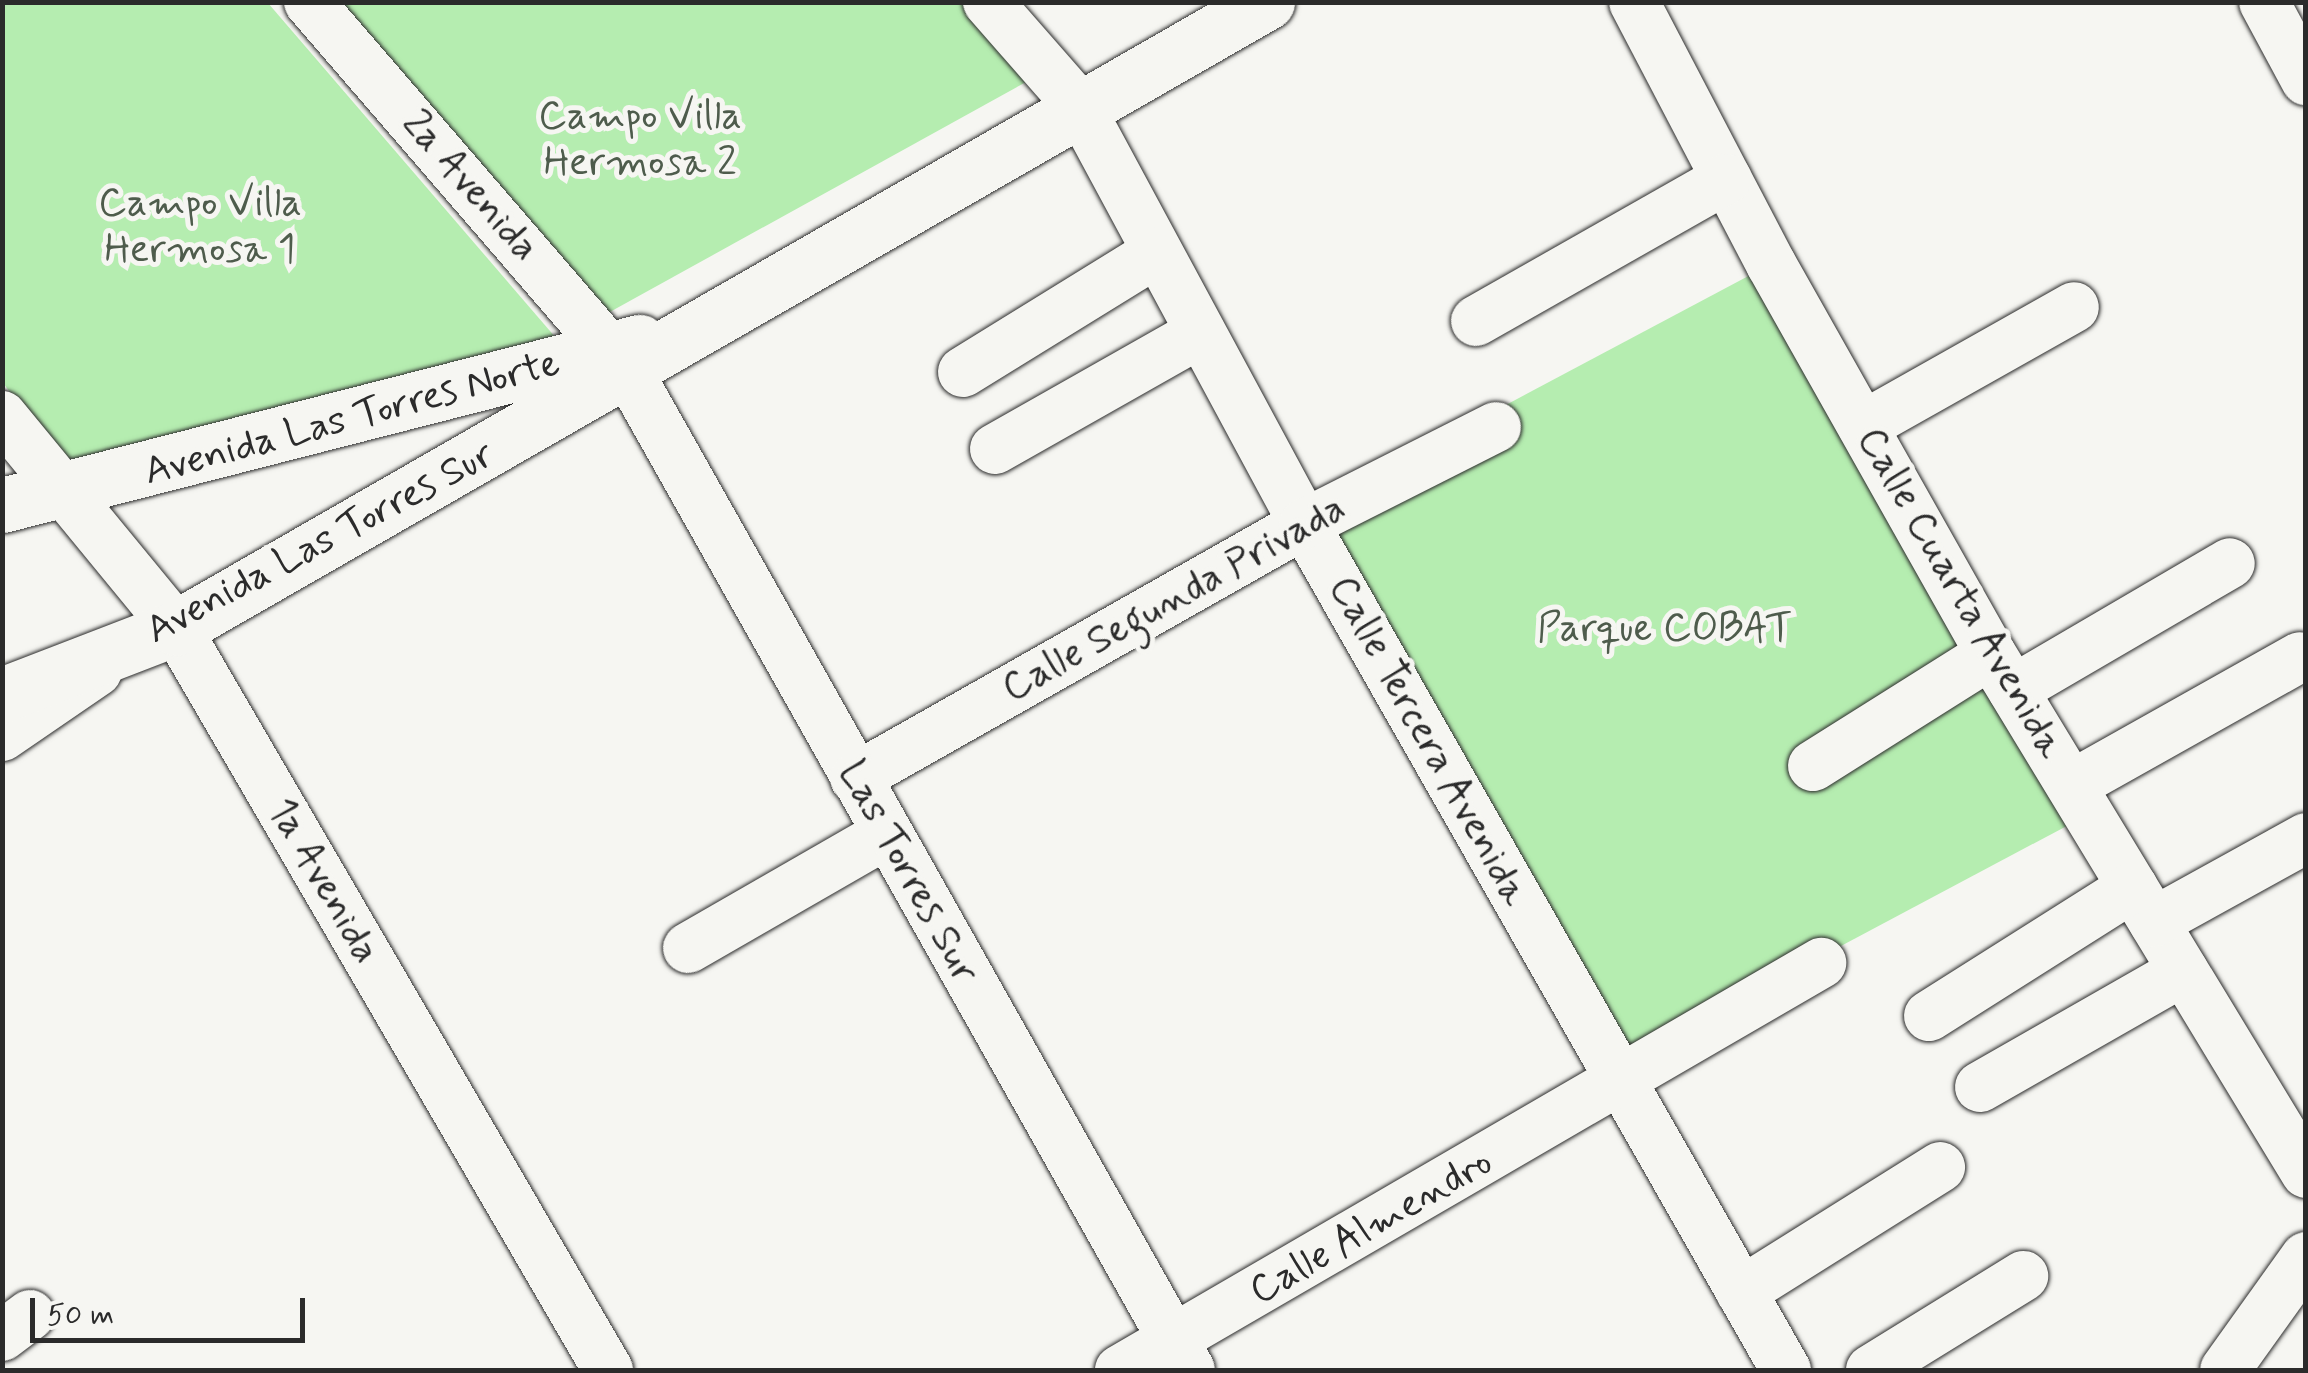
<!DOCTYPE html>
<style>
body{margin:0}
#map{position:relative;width:2308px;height:1373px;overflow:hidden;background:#f6f6f2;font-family:Mynerve,sans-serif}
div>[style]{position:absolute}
.green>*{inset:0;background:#b5edb0;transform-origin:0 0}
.roads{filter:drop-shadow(0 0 2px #2b2b2b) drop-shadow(0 0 2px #2b2b2b)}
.minor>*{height:50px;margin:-25px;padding:0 25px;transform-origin:25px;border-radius:25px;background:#f6f6f2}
.major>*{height:55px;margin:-27.5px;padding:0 27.5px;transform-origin:27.5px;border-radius:27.5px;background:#f6f6f2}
span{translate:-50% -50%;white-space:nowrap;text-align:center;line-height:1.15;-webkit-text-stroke:10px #f6f6f2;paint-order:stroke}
.park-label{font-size:40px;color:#4e5c4c}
.street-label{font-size:40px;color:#2b2b2b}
.frame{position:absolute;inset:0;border:5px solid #2b2b2b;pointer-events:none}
.scale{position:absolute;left:30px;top:1298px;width:275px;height:45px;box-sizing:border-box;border:5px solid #2b2b2b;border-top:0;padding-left:12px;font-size:30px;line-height:35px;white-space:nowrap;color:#2b2b2b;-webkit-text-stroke:8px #f6f6f2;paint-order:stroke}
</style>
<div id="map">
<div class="green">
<i style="clip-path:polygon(3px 3px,268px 3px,556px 338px,68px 467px,3px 383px)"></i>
<i style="clip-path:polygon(331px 3px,984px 3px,1046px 71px,608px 313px)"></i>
<i style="left:1771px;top:264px;width:635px;height:534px;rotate:62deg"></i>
</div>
<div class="roads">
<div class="minor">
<i style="left:309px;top:2px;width:489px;rotate:49.2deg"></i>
<i style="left:628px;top:372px;width:1145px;rotate:60.61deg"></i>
<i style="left:988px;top:2px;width:138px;rotate:48.8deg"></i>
<i style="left:1079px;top:106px;width:475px;rotate:61.7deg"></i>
<i style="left:1304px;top:524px;width:974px;rotate:60.33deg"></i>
<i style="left:1634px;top:2px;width:296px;rotate:62.4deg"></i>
<i style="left:1771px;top:264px;width:448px;rotate:60.6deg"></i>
<i style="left:1991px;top:654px;width:607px;rotate:58.74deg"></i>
<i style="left:2264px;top:2px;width:89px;rotate:61.7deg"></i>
<i style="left:1476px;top:321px;width:288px;rotate:-29.6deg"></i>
<i style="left:963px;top:372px;width:228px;rotate:-31.7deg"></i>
<i style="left:2px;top:416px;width:274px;rotate:50.6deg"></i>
<i style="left:176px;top:628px;width:859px;rotate:59.79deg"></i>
<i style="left:1863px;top:426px;width:242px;rotate:-29.4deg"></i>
<i style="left:995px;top:449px;width:236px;rotate:-29.5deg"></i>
<i style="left:2013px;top:690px;width:251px;rotate:-30.3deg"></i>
<i style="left:2px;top:736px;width:115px;rotate:-34.4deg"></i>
<i style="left:1813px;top:766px;width:210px;rotate:-32.2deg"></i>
<i style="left:855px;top:778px;width:516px;rotate:-29.5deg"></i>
<i style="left:1304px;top:524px;width:215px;rotate:-26.8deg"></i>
<i style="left:2072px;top:785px;width:261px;rotate:-29.3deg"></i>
<i style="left:2154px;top:922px;width:174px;rotate:-28.9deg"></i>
<i style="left:688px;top:948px;width:228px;rotate:-29.9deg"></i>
<i style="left:1929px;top:1016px;width:241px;rotate:-32.3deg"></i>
<i style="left:1980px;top:1087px;width:234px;rotate:-29.7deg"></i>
<i style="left:1741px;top:1292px;width:235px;rotate:-32.1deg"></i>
<i style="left:2px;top:1336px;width:35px;rotate:-37deg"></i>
<i style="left:1120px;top:1370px;width:811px;rotate:-30.14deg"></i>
<i style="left:1871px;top:1370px;width:179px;rotate:-31.7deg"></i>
<i style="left:2225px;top:1370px;width:139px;rotate:-54.4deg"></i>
</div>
<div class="major">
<i style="left:2px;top:505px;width:658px;rotate:-14.35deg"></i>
<i style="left:2px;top:695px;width:186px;rotate:-21.1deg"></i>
<i style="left:176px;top:628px;width:1258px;rotate:-29.85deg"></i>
</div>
</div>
<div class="park-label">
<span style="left:640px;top:140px">Campo Villa<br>Hermosa 2</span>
<span style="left:200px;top:227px">Campo Villa<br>Hermosa 1</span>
<span style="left:1665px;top:629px">Parque COBAT</span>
</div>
<div class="street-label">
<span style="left:470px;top:186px;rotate:49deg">2a Avenida</span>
<span style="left:352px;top:418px;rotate:-15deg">Avenida Las Torres Norte</span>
<span style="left:320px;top:543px;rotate:-28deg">Avenida Las Torres Sur</span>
<span style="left:1960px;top:593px;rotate:60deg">Calle Cuarta Avenida</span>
<span style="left:1174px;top:599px;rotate:-29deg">Calle Segunda Privada</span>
<span style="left:1428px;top:741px;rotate:61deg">Calle Tercera Avenida</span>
<span style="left:908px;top:872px;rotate:61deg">Las Torres Sur</span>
<span style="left:323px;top:881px;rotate:60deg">1a Avenida</span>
<span style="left:1371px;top:1227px;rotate:-30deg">Calle Almendro</span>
</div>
<div class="frame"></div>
<div class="scale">50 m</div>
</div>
